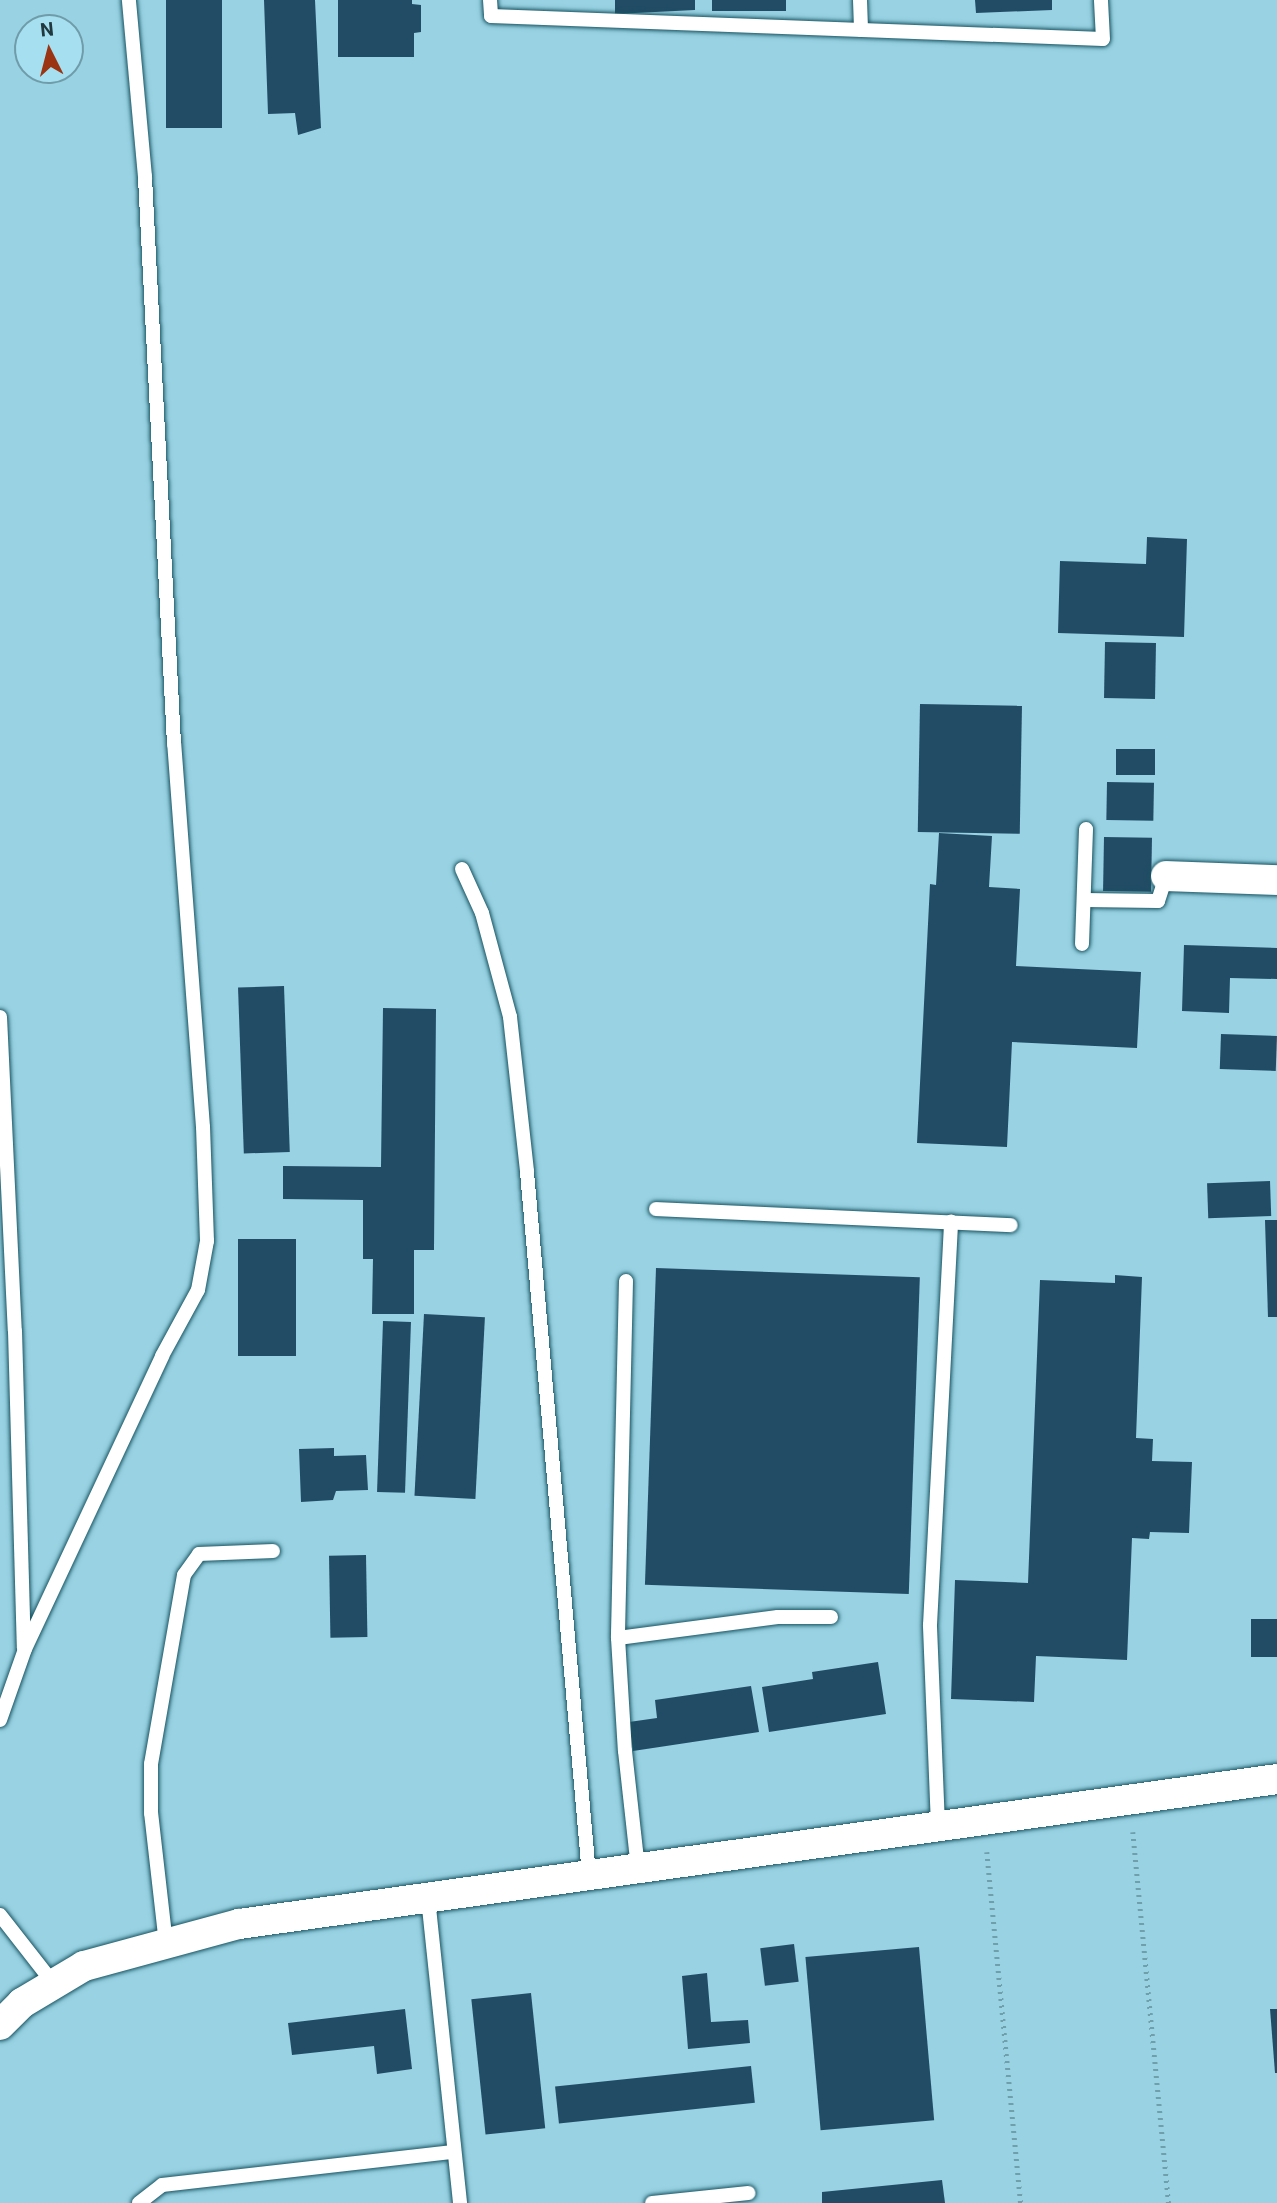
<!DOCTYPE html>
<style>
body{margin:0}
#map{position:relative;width:1277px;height:2203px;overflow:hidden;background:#98d2e3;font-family:Roboto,sans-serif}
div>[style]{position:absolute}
.building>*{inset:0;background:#224c65;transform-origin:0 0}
.path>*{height:4.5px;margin-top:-2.25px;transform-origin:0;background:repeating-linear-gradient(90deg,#709fac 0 2px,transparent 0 7px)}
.roads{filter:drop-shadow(0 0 2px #185462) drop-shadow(0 0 2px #185462)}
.lane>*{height:14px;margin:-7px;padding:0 7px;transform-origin:7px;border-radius:7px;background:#fff}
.street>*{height:30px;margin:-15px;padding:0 15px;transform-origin:15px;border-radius:15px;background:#fff}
span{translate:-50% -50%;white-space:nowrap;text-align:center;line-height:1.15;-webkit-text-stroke:7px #a5dff0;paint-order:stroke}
.north{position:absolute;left:14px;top:14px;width:70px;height:70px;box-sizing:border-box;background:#a5dff0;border:2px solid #709ca9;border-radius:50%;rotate:354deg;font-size:19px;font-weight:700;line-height:28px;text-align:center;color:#20383e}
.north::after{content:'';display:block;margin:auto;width:24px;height:32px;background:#9b3412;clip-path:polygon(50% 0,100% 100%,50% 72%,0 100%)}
</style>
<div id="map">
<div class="building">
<i style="left:166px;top:0;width:56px;height:128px"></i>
<i style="clip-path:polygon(264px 0,315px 0,321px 128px,298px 135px,295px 113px,268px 114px)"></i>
<i style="clip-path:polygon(338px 0,412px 0,412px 4px,421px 5px,421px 32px,414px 33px,414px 57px,338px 57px)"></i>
<i style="clip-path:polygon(615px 0,695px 0,695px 10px,615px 14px)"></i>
<i style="left:712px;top:0;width:74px;height:11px"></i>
<i style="clip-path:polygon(975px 0,1052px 0,1052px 10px,976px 13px)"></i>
<i style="clip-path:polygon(1147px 537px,1187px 539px,1184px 637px,1058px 633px,1060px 561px,1146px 564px)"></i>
<i style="left:1105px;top:642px;width:51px;height:56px;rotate:1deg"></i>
<i style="left:920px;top:704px;width:102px;height:128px;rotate:1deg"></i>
<i style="left:1116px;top:749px;width:39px;height:26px"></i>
<i style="left:1107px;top:782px;width:47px;height:38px;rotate:1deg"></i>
<i style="clip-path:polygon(939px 833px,992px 836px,989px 887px,1020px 889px,1016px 966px,1141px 972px,1137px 1048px,1012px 1042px,1007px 1147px,917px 1143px,930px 884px,936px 885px)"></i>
<i style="left:1104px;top:837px;width:48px;height:54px;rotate:1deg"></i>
<i style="clip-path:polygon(1184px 945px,1277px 948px,1277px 979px,1230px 978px,1229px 1013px,1182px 1011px)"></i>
<i style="left:284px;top:986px;width:166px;height:46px;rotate:88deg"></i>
<i style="clip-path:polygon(383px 1008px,436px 1009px,434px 1250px,414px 1250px,414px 1314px,372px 1314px,373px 1259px,363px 1259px,363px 1200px,283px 1199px,283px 1166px,381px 1167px)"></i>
<i style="left:1221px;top:1034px;width:56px;height:35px;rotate:2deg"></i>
<i style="left:1270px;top:1181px;width:35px;height:63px;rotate:88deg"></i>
<i style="clip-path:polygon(1265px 1220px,1277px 1220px,1277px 1317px,1268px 1317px)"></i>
<i style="left:238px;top:1239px;width:58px;height:117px"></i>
<i style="left:656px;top:1268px;width:264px;height:317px;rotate:2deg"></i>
<i style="clip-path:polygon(1115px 1275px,1142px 1277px,1136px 1438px,1153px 1439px,1152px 1461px,1192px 1462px,1189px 1533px,1150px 1532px,1149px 1539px,1132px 1538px,1127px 1660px,1036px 1656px,1034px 1702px,951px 1699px,955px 1580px,1028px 1583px,1040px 1280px,1115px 1283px)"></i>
<i style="left:424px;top:1314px;width:61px;height:182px;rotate:3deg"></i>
<i style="left:383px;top:1321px;width:28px;height:171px;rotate:2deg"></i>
<i style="clip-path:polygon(334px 1448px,334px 1456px,366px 1455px,368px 1490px,336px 1491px,333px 1500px,301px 1502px,299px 1449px)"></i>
<i style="left:366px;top:1555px;width:82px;height:37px;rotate:89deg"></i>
<i style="left:1251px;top:1619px;width:26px;height:38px"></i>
<i style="clip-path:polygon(878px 1662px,886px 1714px,769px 1732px,762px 1687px,813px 1679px,812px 1672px)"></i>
<i style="clip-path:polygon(751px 1686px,759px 1732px,633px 1751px,629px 1722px,657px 1718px,655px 1700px)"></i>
<i style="left:794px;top:1944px;width:38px;height:34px;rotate:83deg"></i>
<i style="left:919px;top:1947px;width:174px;height:114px;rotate:85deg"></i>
<i style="clip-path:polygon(707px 1973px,711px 2022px,748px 2020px,750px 2043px,688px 2049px,682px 1976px)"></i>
<i style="left:531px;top:1993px;width:136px;height:60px;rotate:84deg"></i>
<i style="clip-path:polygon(405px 2009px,412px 2069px,377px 2074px,374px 2046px,292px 2055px,288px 2023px)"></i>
<i style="clip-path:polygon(1270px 2009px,1277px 2009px,1277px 2073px,1275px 2073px)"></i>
<i style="left:751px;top:2066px;width:37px;height:197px;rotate:84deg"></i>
<i style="clip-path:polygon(942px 2180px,945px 2203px,822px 2203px,822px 2192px)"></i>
</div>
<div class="path">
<i style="left:1133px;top:1832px;width:373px;rotate:84.5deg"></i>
<i style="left:987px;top:1852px;width:353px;rotate:84.5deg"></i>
</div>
<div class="roads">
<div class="lane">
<i style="left:490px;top:0;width:16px;rotate:86deg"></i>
<i style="left:491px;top:16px;width:612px;rotate:2.15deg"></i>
<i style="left:1103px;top:39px;width:39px;rotate:-93deg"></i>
<i style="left:860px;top:0;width:30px;rotate:88deg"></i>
<i style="left:462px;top:869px;width:48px;rotate:65.6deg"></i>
<i style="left:482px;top:913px;width:108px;rotate:74.9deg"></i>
<i style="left:510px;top:1017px;width:156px;rotate:83.7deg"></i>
<i style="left:527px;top:1172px;width:706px;rotate:84.96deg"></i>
<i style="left:1084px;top:900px;width:74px;rotate:0.8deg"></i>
<i style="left:1158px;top:901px;width:26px;rotate:-72deg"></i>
<i style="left:1082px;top:944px;width:115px;rotate:-88deg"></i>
<i style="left:0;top:1017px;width:314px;rotate:87.3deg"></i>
<i style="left:15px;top:1331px;width:317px;rotate:88.4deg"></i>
<i style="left:656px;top:1209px;width:355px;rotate:2.6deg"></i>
<i style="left:626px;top:1281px;width:357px;rotate:91.3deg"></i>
<i style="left:618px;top:1638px;width:113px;rotate:86.5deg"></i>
<i style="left:625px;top:1751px;width:118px;rotate:83.7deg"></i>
<i style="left:618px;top:1638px;width:161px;rotate:-7.5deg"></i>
<i style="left:778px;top:1617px;width:53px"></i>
<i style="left:0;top:1720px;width:75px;rotate:-70.6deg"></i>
<i style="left:25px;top:1649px;width:323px;rotate:-64.9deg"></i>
<i style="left:162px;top:1356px;width:75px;rotate:-61.4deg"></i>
<i style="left:198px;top:1290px;width:50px;rotate:-79.6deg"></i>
<i style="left:207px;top:1241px;width:114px;rotate:-92deg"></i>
<i style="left:203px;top:1127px;width:384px;rotate:-94.3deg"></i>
<i style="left:174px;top:744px;width:568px;rotate:-92.93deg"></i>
<i style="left:145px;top:177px;width:178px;rotate:-95.2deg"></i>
<i style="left:938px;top:1826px;width:201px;rotate:-92.3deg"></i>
<i style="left:930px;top:1625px;width:404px;rotate:-87deg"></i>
<i style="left:428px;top:1898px;width:307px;rotate:84deg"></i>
<i style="left:0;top:1915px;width:88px;rotate:52deg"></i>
<i style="left:166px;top:1944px;width:132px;rotate:-96.5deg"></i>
<i style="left:151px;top:1813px;width:49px;rotate:-90deg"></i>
<i style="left:151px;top:1764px;width:192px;rotate:-80.1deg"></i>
<i style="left:184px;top:1575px;width:26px;rotate:-54deg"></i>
<i style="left:199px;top:1554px;width:74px;rotate:-2.3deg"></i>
<i style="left:139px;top:2203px;width:29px;rotate:-38deg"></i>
<i style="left:162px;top:2185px;width:293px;rotate:-6.5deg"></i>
<i style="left:652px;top:2203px;width:97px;rotate:-5.9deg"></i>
</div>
<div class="street">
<i style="left:1166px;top:876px;width:111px;rotate:2.1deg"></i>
<i style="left:0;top:2025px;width:31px;rotate:-45deg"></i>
<i style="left:22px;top:2003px;width:72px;rotate:-30.8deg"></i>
<i style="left:84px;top:1966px;width:161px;rotate:-15.2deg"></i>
<i style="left:239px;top:1924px;width:1048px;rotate:-7.95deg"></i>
</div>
</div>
<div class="north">N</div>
</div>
